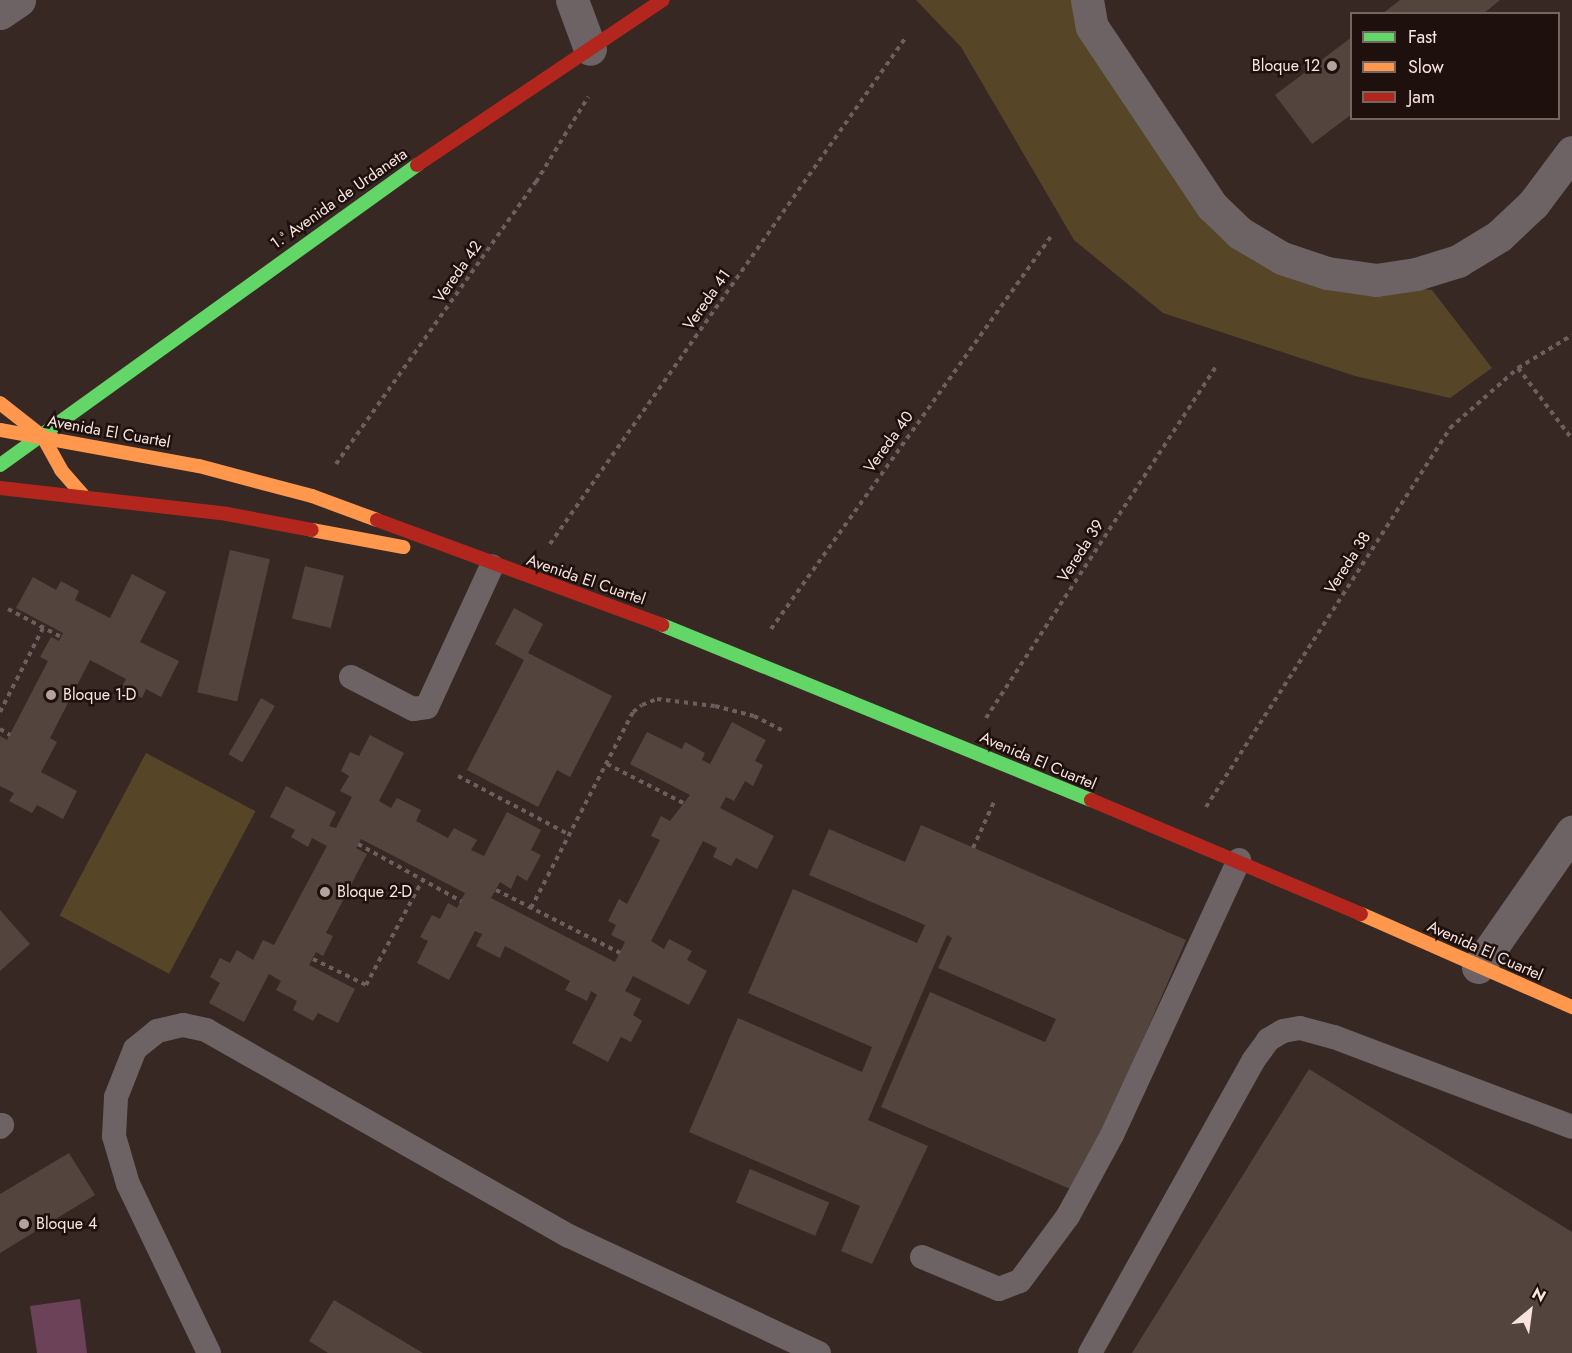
<!DOCTYPE html>
<meta charset="utf-8">
<style>
body{margin:0}
#map{position:relative;width:1572px;height:1353px;overflow:hidden;background:#382824;font-family:Jost,sans-serif}
div>[style]{position:absolute}
.green>*{inset:0;background:#574527;transform-origin:0 0}
.water>*{inset:0;background:#6b4258}
.building>*{inset:0;background:#53453d;transform-origin:0 0}
.path>*{height:4px;margin-top:-2px;transform-origin:0;background:repeating-linear-gradient(90deg,#6b5f5f 0 4.5px,transparent 0 9px)}
.lane>*{height:24px;margin:-12px;padding:0 12px;transform-origin:12px;border-radius:12px;background:#6d6364}
.street>*{height:33px;margin:-16.5px;padding:0 16.5px;transform-origin:16.5px;border-radius:16.5px;background:#6d6364}
.fast>*{height:14px;margin:-7px;padding:0 7px;transform-origin:7px;border-radius:7px;background:#63d668}
.slow>*{height:14px;margin:-7px;padding:0 7px;transform-origin:7px;border-radius:7px;background:#ff974d}
.jam>*{height:14px;margin:-7px;padding:0 7px;transform-origin:7px;border-radius:7px;background:#b3261e}
.dots>*{width:16px;height:16px;translate:-50% -50%;box-sizing:border-box;border:3px solid #1d100d;border-radius:50%}
span{translate:-50% -50%;white-space:nowrap;text-align:center;line-height:1.15;-webkit-text-stroke:5px #1d100d;paint-order:stroke}
.poi-label{font-size:16px;color:#f9e4e0}
.right{translate:-100% -50%;text-align:right}
.left{translate:0 -50%;text-align:left}
.street-label{font-size:16px;color:#f9e4e0}
.legend{position:absolute;left:1350px;top:12px;width:210px;height:108px;box-sizing:border-box;background:#1d100d;border:2px solid #756561;margin:0;padding:8px 10px;list-style:none;font-size:18px;color:#f9e4e0}
.legend li{display:flex;align-items:center;gap:12px;height:30px}
.legend b{width:30px;border:2px solid #756561}
.north{position:absolute;left:1500px;top:1281px;width:60px;height:60px;-webkit-text-stroke:4px #1d100d;paint-order:stroke;rotate:29deg;font-size:16px;font-weight:700;line-height:24px;text-align:center;color:#f9e4e0}
.north::after{content:'';display:block;margin:auto;width:21px;height:27px;background:#f9e4e0;clip-path:polygon(50% 0,100% 100%,50% 72%,0 100%)}
</style>
<div id="map">
<div class="green">
<i style="clip-path:polygon(916px 0,1089px 0,1202px 181px,1260px 233px,1388px 285px,1432px 290px,1492px 368px,1450px 398px,1355px 376px,1163px 313px,1074px 240px,961px 47px)"></i>
<i style="left:146px;top:753px;width:124px;height:184px;rotate:28deg"></i>
</div>
<div class="water">
<i style="clip-path:polygon(80px 1299px,87px 1353px,37px 1353px,30px 1306px)"></i>
</div>
<div class="building">
<i style="clip-path:polygon(1400px 0,1500px 0,1483px 14px,1382px 14px)"></i>
<i style="clip-path:polygon(1352px 37px,1352px 114px,1312px 144px,1275px 95px)"></i>
<i style="left:230px;top:550px;width:41px;height:146px;rotate:13deg"></i>
<i style="left:305px;top:566px;width:40px;height:54px;rotate:14deg"></i>
<i style="clip-path:polygon(132px 574px,166px 592px,140px 642px,179px 661px,161px 697px,146px 689px,142px 698px,122px 687px,126px 679px,90px 660px,50px 738px,57px 742px,41px 772px,77px 791px,63px 819px,37px 805px,32px 813px,9px 801px,14px 793px,0 786px,0 736px,7px 740px,48px 661px,40px 657px,51px 637px,59px 641px,63px 633px,16px 608px,33px 577px,56px 590px,61px 581px,79px 591px,75px 600px,110px 618px)"></i>
<i style="clip-path:polygon(514px 608px,543px 624px,528px 653px,612px 696px,570px 777px,557px 770px,538px 807px,467px 770px,524px 660px,495px 644px)"></i>
<i style="left:261px;top:698px;width:16px;height:65px;rotate:30deg"></i>
<i style="clip-path:polygon(732px 722px,766px 740px,755px 761px,763px 765px,753px 786px,745px 781px,734px 801px,726px 797px,720px 808px,774px 836px,757px 869px,736px 858px,731px 866px,713px 857px,717px 848px,703px 841px,651px 941px,664px 949px,669px 939px,692px 951px,687px 960px,707px 971px,689px 1005px,633px 976px,625px 991px,641px 999px,633px 1015px,642px 1021px,631px 1042px,621px 1037px,608px 1062px,572px 1043px,597px 995px,591px 991px,587px 1001px,565px 990px,570px 981px,505px 946px,500px 958px,476px 946px,482px 934px,475px 931px,449px 980px,417px 963px,428px 941px,420px 937px,432px 915px,440px 919px,448px 903px,457px 908px,465px 893px,361px 839px,356px 848px,367px 854px,326px 933px,333px 936px,323px 956px,316px 952px,309px 965px,355px 989px,338px 1023px,318px 1013px,313px 1021px,293px 1010px,297px 1001px,276px 990px,281px 981px,269px 974px,244px 1022px,209px 1003px,220px 983px,210px 977px,220px 958px,230px 963px,237px 950px,253px 960px,263px 940px,274px 945px,327px 846px,312px 838px,308px 847px,291px 837px,295px 830px,270px 817px,286px 786px,336px 812px,329px 826px,336px 828px,352px 797px,340px 791px,349px 776px,341px 771px,350px 752px,359px 756px,370px 735px,404px 753px,379px 801px,391px 808px,397px 798px,421px 810px,416px 821px,448px 838px,454px 828px,477px 840px,471px 850px,484px 856px,507px 812px,541px 830px,531px 850px,541px 855px,527px 881px,517px 875px,511px 889px,500px 882px,491px 898px,615px 962px,625px 942px,611px 935px,616px 925px,608px 921px,619px 899px,627px 904px,660px 840px,651px 836px,661px 816px,670px 821px,690px 795px,630px 764px,647px 732px,682px 749px,685px 742px,705px 753px,702px 760px,710px 764px)"></i>
<i style="clip-path:polygon(921px 825px,1186px 940px,1077px 1192px,881px 1107px,930px 992px,1045px 1042px,1056px 1019px,938px 968px,952px 938px,947px 935px,868px 1120px,928px 1146px,872px 1264px,841px 1251px,860px 1206px,689px 1132px,738px 1018px,862px 1072px,872px 1047px,748px 993px,793px 889px,917px 943px,925px 925px,809px 875px,829px 829px,905px 862px)"></i>
<i style="clip-path:polygon(0 910px,30px 944px,0 971px)"></i>
<i style="clip-path:polygon(1309px 1069px,1572px 1232px,1572px 1353px,1132px 1353px)"></i>
<i style="clip-path:polygon(69px 1153px,95px 1195px,0 1253px,0 1194px)"></i>
<i style="left:750px;top:1169px;width:86px;height:36px;rotate:23deg"></i>
<i style="clip-path:polygon(334px 1300px,423px 1353px,328px 1353px,309px 1341px)"></i>
</div>
<div class="path">
<i style="left:1518px;top:368px;width:89px;rotate:52.7deg"></i>
<i style="left:336px;top:464px;width:346px;rotate:-54.7deg"></i>
<i style="left:536px;top:182px;width:100px;rotate:-58.5deg"></i>
<i style="left:550px;top:544px;width:620px;rotate:-54.92deg"></i>
<i style="left:8px;top:609px;width:60px;rotate:27.8deg"></i>
<i style="left:771px;top:629px;width:482px;rotate:-54.5deg"></i>
<i style="left:0;top:712px;width:94px;rotate:-62.9deg"></i>
<i style="left:986px;top:718px;width:420px;rotate:-56.8deg"></i>
<i style="left:0;top:729px;width:12px;rotate:31deg"></i>
<i style="left:607px;top:764px;width:88px;rotate:27.1deg"></i>
<i style="left:458px;top:776px;width:127px;rotate:27.8deg"></i>
<i style="left:1206px;top:807px;width:451px;rotate:-57.2deg"></i>
<i style="left:1450px;top:428px;width:91px;rotate:-41.4deg"></i>
<i style="left:1518px;top:368px;width:63px;rotate:-31.4deg"></i>
<i style="left:358px;top:844px;width:118px;rotate:29deg"></i>
<i style="left:973px;top:848px;width:51px;rotate:-65.5deg"></i>
<i style="left:496px;top:890px;width:139px;rotate:26.9deg"></i>
<i style="left:531px;top:908px;width:221px;rotate:-62.5deg"></i>
<i style="left:633px;top:712px;width:11px;rotate:-38deg"></i>
<i style="left:642px;top:705px;width:16px;rotate:-22deg"></i>
<i style="left:657px;top:699px;width:58px;rotate:6.9deg"></i>
<i style="left:715px;top:706px;width:40px;rotate:14.4deg"></i>
<i style="left:754px;top:716px;width:31px;rotate:27deg"></i>
<i style="left:313px;top:959px;width:59px;rotate:26.1deg"></i>
<i style="left:366px;top:985px;width:118px;rotate:-61.7deg"></i>
</div>
<div class="lane">
<i style="left:351px;top:677px;width:70px;rotate:27.3deg"></i>
<i style="left:413px;top:709px;width:14px;rotate:-8deg"></i>
<i style="left:427px;top:707px;width:155px;rotate:-65.3deg"></i>
<i style="left:0;top:1127px;width:3px;rotate:-45deg"></i>
<i style="left:922px;top:1257px;width:83px;rotate:22.6deg"></i>
<i style="left:999px;top:1289px;width:22px;rotate:-21deg"></i>
<i style="left:1020px;top:1281px;width:81px;rotate:-53.6deg"></i>
<i style="left:1068px;top:1216px;width:92px;rotate:-61.5deg"></i>
<i style="left:1112px;top:1135px;width:303px;rotate:-65.2deg"></i>
<i style="left:209px;top:1353px;width:187px;rotate:-115.6deg"></i>
<i style="left:128px;top:1184px;width:50px;rotate:-106.3deg"></i>
<i style="left:114px;top:1136px;width:39px;rotate:-87deg"></i>
<i style="left:116px;top:1097px;width:52px;rotate:-68.4deg"></i>
<i style="left:135px;top:1049px;width:28px;rotate:-39deg"></i>
<i style="left:157px;top:1031px;width:27px;rotate:-13deg"></i>
<i style="left:183px;top:1025px;width:24px;rotate:12deg"></i>
<i style="left:206px;top:1030px;width:417px;rotate:29.6deg"></i>
<i style="left:569px;top:1236px;width:276px;rotate:25.1deg"></i>
<i style="left:1090px;top:1353px;width:334px;rotate:-60.8deg"></i>
<i style="left:1253px;top:1061px;width:26px;rotate:-54deg"></i>
<i style="left:1268px;top:1040px;width:17px;rotate:-31deg"></i>
<i style="left:1283px;top:1031px;width:17px;rotate:-10deg"></i>
<i style="left:1300px;top:1028px;width:35px;rotate:15deg"></i>
<i style="left:1334px;top:1037px;width:254px;rotate:20.7deg"></i>
</div>
<div class="street">
<i style="left:572px;top:0;width:52px;rotate:69.8deg"></i>
<i style="left:1087px;top:0;width:27px;rotate:80deg"></i>
<i style="left:1092px;top:27px;width:216px;rotate:56.2deg"></i>
<i style="left:1212px;top:206px;width:39px;rotate:44deg"></i>
<i style="left:1240px;top:233px;width:49px;rotate:30.8deg"></i>
<i style="left:1282px;top:258px;width:47px;rotate:18.4deg"></i>
<i style="left:1327px;top:273px;width:49px;rotate:8.1deg"></i>
<i style="left:1376px;top:280px;width:40px;rotate:-8.5deg"></i>
<i style="left:1416px;top:274px;width:44px;rotate:-17.2deg"></i>
<i style="left:1458px;top:261px;width:48px;rotate:-31.4deg"></i>
<i style="left:1499px;top:236px;width:47px;rotate:-43.3deg"></i>
<i style="left:1533px;top:204px;width:65px;rotate:-53.1deg"></i>
<i style="left:0;top:13px;width:23px;rotate:-34deg"></i>
<i style="left:1478px;top:967px;width:165px;rotate:-55.2deg"></i>
</div>
<div class="fast">
<i style="left:0;top:465px;width:514px;rotate:-35.73deg"></i>
<i style="left:662px;top:625px;width:463px;rotate:22.2deg"></i>
</div>
<div class="slow">
<i style="left:0;top:403px;width:55px;rotate:38.3deg"></i>
<i style="left:43px;top:437px;width:38px;rotate:61deg"></i>
<i style="left:61px;top:470px;width:35px;rotate:49deg"></i>
<i style="left:0;top:430px;width:202px;rotate:10.3deg"></i>
<i style="left:199px;top:466px;width:117px;rotate:14.9deg"></i>
<i style="left:312px;top:496px;width:69px;rotate:20.3deg"></i>
<i style="left:312px;top:530px;width:93px;rotate:10.6deg"></i>
<i style="left:1361px;top:914px;width:231px;rotate:23.8deg"></i>
</div>
<div class="jam">
<i style="left:417px;top:165px;width:296px;rotate:-33.9deg"></i>
<i style="left:0;top:488px;width:228px;rotate:6.5deg"></i>
<i style="left:227px;top:514px;width:86px;rotate:10.7deg"></i>
<i style="left:377px;top:520px;width:304px;rotate:20.2deg"></i>
<i style="left:1091px;top:800px;width:293px;rotate:22.9deg"></i>
</div>
<div class="dots">
<i style="left:1332px;top:66px;background:#b5a29e"></i>
<i style="left:51px;top:695px;background:#b5a29e"></i>
<i style="left:325px;top:892px;background:#b5a29e"></i>
<i style="left:24px;top:1224px;background:#b5a29e"></i>
</div>
<div class="poi-label">
<span class="right" style="left:1320px;top:66px">Bloque 12</span>
<span class="left" style="left:63px;top:695px">Bloque 1-D</span>
<span class="left" style="left:337px;top:892px">Bloque 2-D</span>
<span class="left" style="left:36px;top:1224px">Bloque 4</span>
</div>
<div class="street-label">
<span style="left:339px;top:199px;rotate:-35deg">1.ª Avenida de Urdaneta</span>
<span style="left:458px;top:272px;rotate:-55deg">Vereda 42</span>
<span style="left:707px;top:300px;rotate:-55deg">Vereda 41</span>
<span style="left:109px;top:432px;rotate:10deg">Avenida El Cuartel</span>
<span style="left:889px;top:442px;rotate:-54deg">Vereda 40</span>
<span style="left:1081px;top:551px;rotate:-57deg">Vereda 39</span>
<span style="left:1348px;top:563px;rotate:-57deg">Vereda 38</span>
<span style="left:586px;top:580px;rotate:19deg">Avenida El Cuartel</span>
<span style="left:1038px;top:761px;rotate:23deg">Avenida El Cuartel</span>
<span style="left:1485px;top:951px;rotate:24deg">Avenida El Cuartel</span>
</div>
<ul class="legend">
<li><b style="height:8px;background:#63d668"></b>Fast</li>
<li><b style="height:8px;background:#ff974d"></b>Slow</li>
<li><b style="height:8px;background:#b3261e"></b>Jam</li>
</ul>
<div class="north">N</div>
</div>
